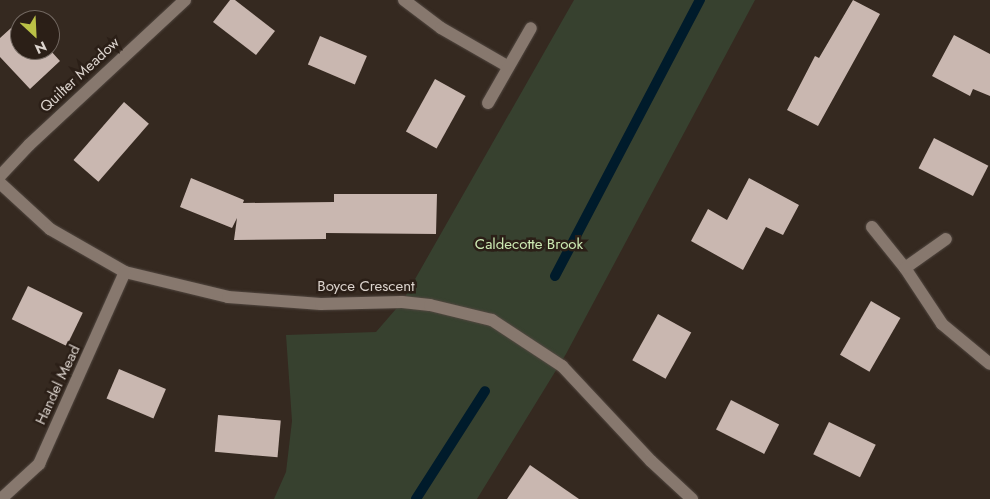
<!DOCTYPE html>
<style>
body{margin:0}
#map{position:relative;width:990px;height:499px;overflow:hidden;background:#352920;font-family:Jost,sans-serif}
div>[style]{position:absolute}
.green>*{inset:0;background:#37412f}
.stream>*{height:10px;margin:-5px;padding:0 5px;transform-origin:5px;border-radius:5px;background:#001b2b}
.building>*{inset:0;background:#c9b7b0;transform-origin:0 0}
.roads{filter:drop-shadow(0 0 1px #514740) drop-shadow(0 0 1px #514740)}
.minor>*{height:12px;margin:-6px;padding:0 6px;transform-origin:6px;border-radius:6px;background:#87786e}
span{translate:-50% -50%;white-space:nowrap;text-align:center;line-height:1.15;-webkit-text-stroke:5px #2b1f17;paint-order:stroke}
.street-label{font-size:15px;color:#dbd3cd}
.park-label{font-size:15px;color:#cdeab3}
.north{position:absolute;left:10px;top:10px;width:50px;height:50px;box-sizing:border-box;background:#2b1f17;border:1px solid #716760;border-radius:50%;rotate:155deg;font-size:14px;font-weight:700;line-height:20px;text-align:center;color:#dbd3cd}
.north::after{content:'';display:block;margin:auto;width:18px;height:22px;background:#bac046;clip-path:polygon(50% 0,100% 100%,50% 72%,0 100%)}
</style>
<div id="map">
<div class="green">
<i style="clip-path:polygon(574px 0,755px 0,566px 354px,477px 499px,274px 499px,286px 472px,292px 421px,286px 335px,376px 332px,402px 302px)"></i>
</div>
<div class="stream">
<i style="left:555px;top:276px;width:312px;rotate:-62.3deg"></i>
<i style="left:416px;top:499px;width:128px;rotate:-57.4deg"></i>
</div>
<div class="building">
<i style="clip-path:polygon(230px 0,235px 0,275px 31px,256px 55px,213px 22px)"></i>
<i style="clip-path:polygon(853px 0,880px 14px,818px 126px,787px 110px,815px 56px,819px 58px)"></i>
<i style="clip-path:polygon(21px 19px,20px 50px,50px 50px,60px 61px,30px 89px,0 57px,0 38px)"></i>
<i style="clip-path:polygon(954px 35px,990px 54px,990px 96px,973px 89px,970px 96px,932px 76px)"></i>
<i style="left:320px;top:36px;width:51px;height:31px;rotate:23deg"></i>
<i style="left:435px;top:79px;width:35px;height:60px;rotate:29deg"></i>
<i style="left:124px;top:102px;width:33px;height:77px;rotate:41deg"></i>
<i style="left:934px;top:138px;width:61px;height:34px;rotate:27deg"></i>
<i style="clip-path:polygon(191px 178px,244px 200px,243px 203px,334px 202px,334px 194px,437px 194px,436px 234px,326px 233px,326px 239px,234px 240px,237px 218px,232px 228px,180px 207px)"></i>
<i style="clip-path:polygon(749px 178px,799px 205px,783px 235px,766px 227px,743px 270px,691px 241px,708px 209px,727px 220px)"></i>
<i style="left:28px;top:286px;width:61px;height:37px;rotate:26deg"></i>
<i style="left:871px;top:301px;width:34px;height:62px;rotate:30deg"></i>
<i style="left:658px;top:314px;width:38px;height:53px;rotate:29deg"></i>
<i style="left:119px;top:369px;width:51px;height:32px;rotate:23deg"></i>
<i style="left:731px;top:400px;width:54px;height:33px;rotate:27deg"></i>
<i style="left:218px;top:415px;width:63px;height:37px;rotate:5deg"></i>
<i style="left:829px;top:422px;width:52px;height:36px;rotate:26deg"></i>
<i style="clip-path:polygon(530px 465px,579px 499px,507px 499px)"></i>
</div>
<div class="roads">
<div class="minor">
<i style="left:404px;top:0;width:46px;rotate:37.1deg"></i>
<i style="left:441px;top:28px;width:76px;rotate:29.9deg"></i>
<i style="left:488px;top:103px;width:86px;rotate:-60.2deg"></i>
<i style="left:0;top:176px;width:42px;rotate:-46.9deg"></i>
<i style="left:29px;top:145px;width:213px;rotate:-42.9deg"></i>
<i style="left:0;top:183px;width:68px;rotate:42.6deg"></i>
<i style="left:50px;top:229px;width:86px;rotate:29.8deg"></i>
<i style="left:125px;top:272px;width:106px;rotate:13.6deg"></i>
<i style="left:228px;top:297px;width:93px;rotate:4.3deg"></i>
<i style="left:321px;top:304px;width:81px;rotate:-1.4deg"></i>
<i style="left:402px;top:302px;width:28px;rotate:6deg"></i>
<i style="left:430px;top:305px;width:64px;rotate:13.6deg"></i>
<i style="left:492px;top:320px;width:84px;rotate:33.3deg"></i>
<i style="left:562px;top:366px;width:130px;rotate:46.9deg"></i>
<i style="left:651px;top:461px;width:56px;rotate:42.8deg"></i>
<i style="left:872px;top:227px;width:53px;rotate:51.2deg"></i>
<i style="left:905px;top:268px;width:67px;rotate:56.5deg"></i>
<i style="left:942px;top:324px;width:62px;rotate:39.8deg"></i>
<i style="left:905px;top:268px;width:50px;rotate:-35.3deg"></i>
<i style="left:1px;top:499px;width:52px;rotate:-42.6deg"></i>
<i style="left:39px;top:464px;width:210px;rotate:-65.9deg"></i>
</div>
</div>
<div class="street-label">
<span style="left:80px;top:75px;rotate:-43deg">Quilter Meadow</span>
<span style="left:366px;top:287px">Boyce Crescent</span>
<span style="left:58px;top:385px;rotate:-65deg">Handel Mead</span>
</div>
<div class="park-label">
<span style="left:529px;top:245px">Caldecotte Brook</span>
</div>
<div class="north">N</div>
</div>
